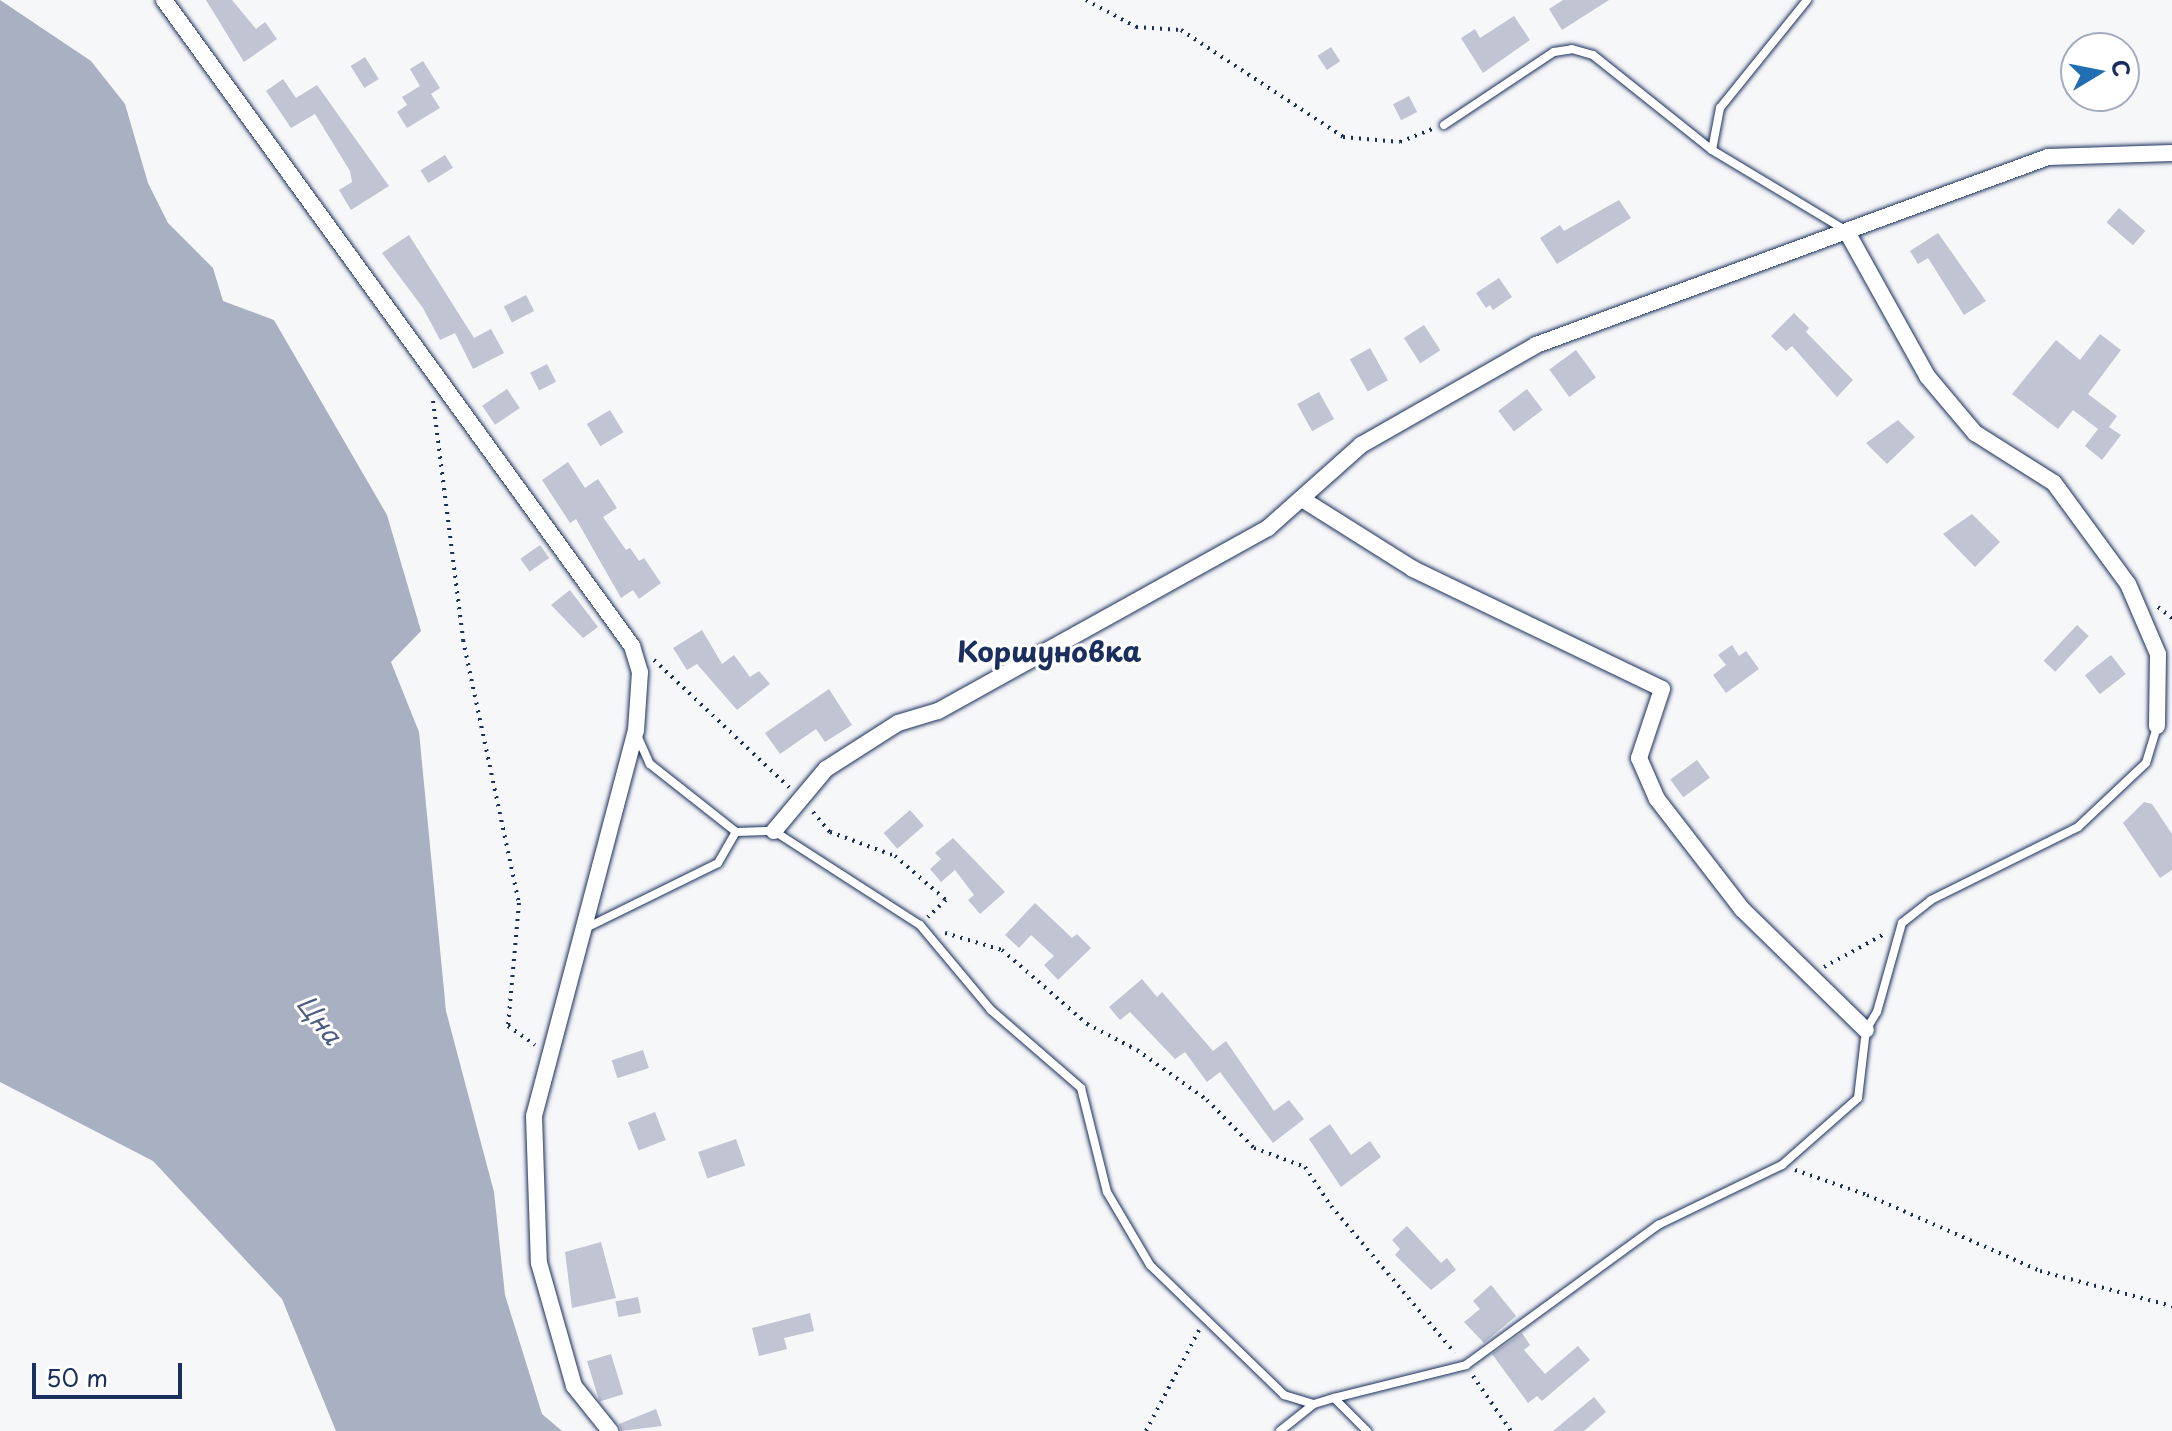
<!DOCTYPE html>
<meta charset="utf-8">
<style>
body{margin:0}
#map{position:relative;width:2172px;height:1431px;overflow:hidden;background:#f6f7f9;font-family:"Playpen Sans",sans-serif}
div>[style]{position:absolute}
.water>*{inset:0;background:#a9b0c1}
.building>*{inset:0;background:#c0c4d3;transform-origin:0 0}
.path>*{height:4px;margin-top:-2px;transform-origin:0;background:repeating-linear-gradient(90deg,#1b2f5e 0 2px,transparent 0 8px)}
.roads{filter:drop-shadow(0 0 2px #1b2f5e) drop-shadow(0 0 2px #1b2f5e)}
.service>*{height:8px;margin:-4px;padding:0 4px;transform-origin:4px;border-radius:4px;background:#fff}
.minor>*{height:16px;margin:-8px;padding:0 8px;transform-origin:8px;border-radius:8px;background:#fff}
span{translate:-50% -50%;white-space:nowrap;text-align:center;line-height:1.15;-webkit-text-stroke:6px #fff;paint-order:stroke}
.water-label{font-size:26px;color:#4d5c81;font-style:italic}
.quarter-label{font-size:28px;color:#1b2f5e;font-weight:700}
.north{position:absolute;left:2060px;top:32px;width:80px;height:80px;box-sizing:border-box;background:#fff;border:2px solid #a4acbf;border-radius:50%;rotate:80deg;font-size:22px;font-weight:700;line-height:32px;text-align:center;color:#1b2f5e}
.north::after{content:'';display:block;margin:auto;width:28px;height:36px;background:#1f6fb2;clip-path:polygon(50% 0,100% 100%,50% 72%,0 100%)}
.scale{position:absolute;left:32px;top:1363px;width:150px;height:36px;box-sizing:border-box;border:4px solid #1b2f5e;border-top:0;padding-left:10px;font-size:24px;line-height:28px;white-space:nowrap;color:#1b2f5e;-webkit-text-stroke:6px #fff;paint-order:stroke}
</style>
<div id="map">
<div class="water">
<i style="clip-path:polygon(0 0,91px 61px,125px 104px,148px 183px,168px 223px,213px 268px,223px 301px,274px 320px,387px 515px,421px 631px,391px 662px,419px 732px,446px 1011px,494px 1192px,505px 1295px,542px 1414px,562px 1431px,336px 1431px,282px 1299px,153px 1161px,0 1082px)"></i>
</div>
<div class="building">
<i style="clip-path:polygon(206px 0,232px 0,256px 29px,265px 22px,277px 39px,244px 62px)"></i>
<i style="clip-path:polygon(1563px 0,1609px 0,1562px 30px,1549px 9px)"></i>
<i style="clip-path:polygon(1514px 16px,1530px 40px,1483px 73px,1461px 38px,1475px 29px,1480px 38px)"></i>
<i style="left:1331px;top:47px;width:17px;height:16px;rotate:57deg"></i>
<i style="left:365px;top:57px;width:26px;height:17px;rotate:58deg"></i>
<i style="clip-path:polygon(423px 61px,440px 88px,431px 94px,440px 108px,407px 128px,397px 112px,407px 105px,402px 97px,420px 86px,410px 69px)"></i>
<i style="clip-path:polygon(283px 79px,296px 98px,317px 85px,389px 186px,351px 210px,339px 190px,352px 182px,350px 171px,315px 114px,291px 128px,266px 91px)"></i>
<i style="left:1409px;top:96px;width:18px;height:18px;rotate:63deg"></i>
<i style="left:445px;top:155px;width:15px;height:29px;rotate:58deg"></i>
<i style="clip-path:polygon(1619px 200px,1631px 218px,1557px 264px,1540px 238px,1560px 225px,1564px 231px)"></i>
<i style="left:2119px;top:208px;width:35px;height:19px;rotate:41deg"></i>
<i style="clip-path:polygon(1938px 233px,1986px 301px,1964px 315px,1928px 258px,1918px 264px,1910px 251px)"></i>
<i style="clip-path:polygon(409px 235px,474px 338px,491px 329px,504px 353px,473px 369px,455px 333px,440px 340px,423px 308px,382px 253px)"></i>
<i style="clip-path:polygon(1499px 278px,1512px 297px,1493px 310px,1490px 305px,1486px 308px,1476px 293px)"></i>
<i style="left:526px;top:295px;width:18px;height:25px;rotate:63deg"></i>
<i style="clip-path:polygon(1794px 313px,1809px 328px,1806px 332px,1853px 380px,1837px 397px,1792px 346px,1786px 351px,1771px 336px)"></i>
<i style="left:1424px;top:325px;width:30px;height:24px;rotate:57deg"></i>
<i style="clip-path:polygon(2100px 334px,2121px 350px,2088px 394px,2117px 416px,2109px 427px,2121px 435px,2102px 460px,2085px 446px,2098px 429px,2073px 410px,2058px 429px,2012px 394px,2056px 340px,2080px 360px)"></i>
<i style="left:1370px;top:348px;width:37px;height:23px;rotate:61deg"></i>
<i style="left:1576px;top:350px;width:34px;height:33px;rotate:54deg"></i>
<i style="left:547px;top:364px;width:20px;height:19px;rotate:63deg"></i>
<i style="left:507px;top:389px;width:23px;height:30px;rotate:56deg"></i>
<i style="left:1527px;top:389px;width:26px;height:36px;rotate:53deg"></i>
<i style="left:1319px;top:392px;width:31px;height:25px;rotate:61deg"></i>
<i style="left:610px;top:410px;width:26px;height:27px;rotate:59deg"></i>
<i style="clip-path:polygon(1898px 420px,1915px 437px,1887px 464px,1866px 443px)"></i>
<i style="clip-path:polygon(568px 462px,585px 488px,598px 479px,617px 508px,603px 517px,626px 550px,630px 548px,639px 561px,644px 558px,661px 583px,639px 599px,633px 590px,621px 598px,576px 519px,570px 523px,542px 480px)"></i>
<i style="clip-path:polygon(1972px 514px,2000px 542px,1975px 567px,1943px 534px)"></i>
<i style="left:540px;top:545px;width:16px;height:24px;rotate:55deg"></i>
<i style="clip-path:polygon(570px 590px,598px 627px,583px 638px,551px 605px)"></i>
<i style="left:2077px;top:625px;width:16px;height:49px;rotate:43deg"></i>
<i style="clip-path:polygon(702px 630px,722px 664px,734px 655px,750px 677px,759px 671px,770px 684px,737px 710px,697px 664px,687px 670px,673px 648px)"></i>
<i style="clip-path:polygon(1732px 645px,1739px 656px,1746px 651px,1759px 669px,1726px 693px,1713px 675px,1726px 665px,1718px 655px)"></i>
<i style="left:2111px;top:655px;width:24px;height:33px;rotate:52deg"></i>
<i style="clip-path:polygon(829px 689px,852px 725px,825px 742px,816px 729px,780px 754px,765px 733px)"></i>
<i style="left:1697px;top:760px;width:22px;height:33px;rotate:54deg"></i>
<i style="clip-path:polygon(2144px 802px,2152px 804px,2172px 834px,2172px 870px,2160px 878px,2123px 823px)"></i>
<i style="left:910px;top:810px;width:21px;height:35px;rotate:49deg"></i>
<i style="clip-path:polygon(953px 838px,1005px 892px,980px 914px,968px 900px,974px 895px,955px 870px,941px 882px,930px 869px,941px 859px,935px 853px)"></i>
<i style="clip-path:polygon(1035px 903px,1072px 938px,1077px 934px,1091px 948px,1058px 980px,1044px 965px,1054px 956px,1031px 935px,1019px 948px,1005px 935px)"></i>
<i style="clip-path:polygon(1142px 979px,1157px 997px,1162px 992px,1213px 1051px,1226px 1041px,1274px 1111px,1289px 1100px,1304px 1119px,1273px 1143px,1220px 1072px,1207px 1082px,1185px 1052px,1175px 1059px,1130px 1012px,1120px 1020px,1109px 1007px)"></i>
<i style="left:643px;top:1050px;width:19px;height:33px;rotate:72deg"></i>
<i style="left:655px;top:1112px;width:30px;height:29px;rotate:69deg"></i>
<i style="clip-path:polygon(1330px 1124px,1351px 1155px,1370px 1141px,1381px 1157px,1341px 1187px,1309px 1139px)"></i>
<i style="left:736px;top:1139px;width:28px;height:40px;rotate:71deg"></i>
<i style="clip-path:polygon(1407px 1226px,1441px 1263px,1447px 1258px,1456px 1270px,1431px 1290px,1395px 1255px,1400px 1249px,1392px 1240px)"></i>
<i style="clip-path:polygon(601px 1242px,616px 1298px,572px 1308px,565px 1252px)"></i>
<i style="clip-path:polygon(1491px 1285px,1516px 1316px,1484px 1343px,1464px 1322px,1480px 1309px,1473px 1301px)"></i>
<i style="left:638px;top:1297px;width:16px;height:23px;rotate:79deg"></i>
<i style="clip-path:polygon(810px 1313px,814px 1331px,784px 1338px,787px 1349px,759px 1356px,752px 1328px)"></i>
<i style="clip-path:polygon(1522px 1333px,1530px 1345px,1524px 1350px,1545px 1374px,1578px 1346px,1590px 1360px,1542px 1401px,1537px 1396px,1528px 1403px,1492px 1354px)"></i>
<i style="left:611px;top:1354px;width:42px;height:25px;rotate:73deg"></i>
<i style="clip-path:polygon(1594px 1397px,1606px 1412px,1584px 1431px,1553px 1431px)"></i>
<i style="clip-path:polygon(656px 1409px,662px 1426px,621px 1431px,619px 1424px)"></i>
</div>
<div class="path">
<i style="left:1086px;top:0;width:57px;rotate:28.4deg"></i>
<i style="left:1136px;top:27px;width:45px;rotate:3.8deg"></i>
<i style="left:1181px;top:30px;width:194px;rotate:33.4deg"></i>
<i style="left:1343px;top:137px;width:57px;rotate:5deg"></i>
<i style="left:1400px;top:142px;width:35px;rotate:-22deg"></i>
<i style="left:433px;top:401px;width:241px;rotate:82.8deg"></i>
<i style="left:463px;top:640px;width:269px;rotate:78deg"></i>
<i style="left:519px;top:903px;width:123px;rotate:95.1deg"></i>
<i style="left:508px;top:1026px;width:33px;rotate:35deg"></i>
<i style="left:2158px;top:607px;width:18px;rotate:38deg"></i>
<i style="left:654px;top:660px;width:187px;rotate:43.3deg"></i>
<i style="left:813px;top:812px;width:26px;rotate:50deg"></i>
<i style="left:830px;top:832px;width:69px;rotate:20.3deg"></i>
<i style="left:895px;top:856px;width:67px;rotate:40.8deg"></i>
<i style="left:946px;top:900px;width:25px;rotate:137deg"></i>
<i style="left:945px;top:933px;width:59px;rotate:16.6deg"></i>
<i style="left:1002px;top:950px;width:113px;rotate:41deg"></i>
<i style="left:1087px;top:1024px;width:56px;rotate:27.5deg"></i>
<i style="left:1137px;top:1050px;width:86px;rotate:35.5deg"></i>
<i style="left:1207px;top:1100px;width:67px;rotate:45.6deg"></i>
<i style="left:1254px;top:1148px;width:54px;rotate:20.4deg"></i>
<i style="left:1305px;top:1167px;width:47px;rotate:56.3deg"></i>
<i style="left:1331px;top:1206px;width:192px;rotate:49.9deg"></i>
<i style="left:1824px;top:967px;width:71px;rotate:-28.7deg"></i>
<i style="left:1795px;top:1170px;width:76px;rotate:19.1deg"></i>
<i style="left:1867px;top:1195px;width:189px;rotate:23.7deg"></i>
<i style="left:2040px;top:1271px;width:137px;rotate:14.9deg"></i>
<i style="left:1473px;top:1376px;width:67px;rotate:55.4deg"></i>
<i style="left:1146px;top:1431px;width:114px;rotate:-62.3deg"></i>
</div>
<div class="roads">
<div class="service">
<i style="left:1444px;top:125px;width:132px;rotate:-33.6deg"></i>
<i style="left:1554px;top:52px;width:18px;rotate:-9deg"></i>
<i style="left:1572px;top:49px;width:22px;rotate:16deg"></i>
<i style="left:1593px;top:55px;width:152px;rotate:38.6deg"></i>
<i style="left:1712px;top:150px;width:157px;rotate:31deg"></i>
<i style="left:1712px;top:150px;width:43px;rotate:-79.2deg"></i>
<i style="left:1720px;top:108px;width:139px;rotate:-51.1deg"></i>
<i style="left:636px;top:733px;width:34px;rotate:66deg"></i>
<i style="left:650px;top:764px;width:110px;rotate:38.3deg"></i>
<i style="left:736px;top:832px;width:38px;rotate:-2deg"></i>
<i style="left:774px;top:831px;width:174px;rotate:32.8deg"></i>
<i style="left:920px;top:925px;width:111px;rotate:50.1deg"></i>
<i style="left:991px;top:1010px;width:119px;rotate:40.9deg"></i>
<i style="left:1081px;top:1088px;width:107px;rotate:76deg"></i>
<i style="left:1107px;top:1192px;width:85px;rotate:59.5deg"></i>
<i style="left:1150px;top:1265px;width:187px;rotate:44.1deg"></i>
<i style="left:1284px;top:1395px;width:31px;rotate:17deg"></i>
<i style="left:1314px;top:1404px;width:21px;rotate:-17deg"></i>
<i style="left:1334px;top:1398px;width:47px;rotate:45deg"></i>
<i style="left:586px;top:928px;width:147px;rotate:-26.2deg"></i>
<i style="left:718px;top:863px;width:36px;rotate:-60deg"></i>
<i style="left:1334px;top:1398px;width:136px;rotate:-14deg"></i>
<i style="left:1466px;top:1365px;width:238px;rotate:-36.1deg"></i>
<i style="left:1658px;top:1225px;width:138px;rotate:-25.8deg"></i>
<i style="left:1782px;top:1165px;width:101px;rotate:-41.4deg"></i>
<i style="left:1858px;top:1098px;width:68px;rotate:-83.3deg"></i>
<i style="left:1866px;top:1030px;width:21px;rotate:-59deg"></i>
<i style="left:1877px;top:1012px;width:92px;rotate:-74.3deg"></i>
<i style="left:1902px;top:923px;width:37px;rotate:-38deg"></i>
<i style="left:1931px;top:900px;width:164px;rotate:-26.4deg"></i>
<i style="left:2078px;top:827px;width:93px;rotate:-43.3deg"></i>
<i style="left:2146px;top:763px;width:39px;rotate:-73deg"></i>
<i style="left:1280px;top:1431px;width:43px;rotate:-38.5deg"></i>
</div>
<div class="minor">
<i style="left:164px;top:0;width:798px;rotate:54.08deg"></i>
<i style="left:632px;top:646px;width:27px;rotate:73deg"></i>
<i style="left:640px;top:672px;width:58px;rotate:93.9deg"></i>
<i style="left:636px;top:730px;width:399px;rotate:104.8deg"></i>
<i style="left:534px;top:1116px;width:147px;rotate:88.1deg"></i>
<i style="left:539px;top:1263px;width:128px;rotate:74.1deg"></i>
<i style="left:574px;top:1386px;width:58px;rotate:51.3deg"></i>
<i style="left:1847px;top:232px;width:165px;rotate:60.9deg"></i>
<i style="left:1927px;top:376px;width:75px;rotate:49.9deg"></i>
<i style="left:1975px;top:433px;width:93px;rotate:32.3deg"></i>
<i style="left:2054px;top:483px;width:125px;rotate:53.8deg"></i>
<i style="left:2128px;top:584px;width:76px;rotate:66.8deg"></i>
<i style="left:2158px;top:654px;width:72px;rotate:90.8deg"></i>
<i style="left:1302px;top:499px;width:131px;rotate:32.2deg"></i>
<i style="left:1413px;top:569px;width:276px;rotate:25.7deg"></i>
<i style="left:1662px;top:689px;width:73px;rotate:108.4deg"></i>
<i style="left:1639px;top:758px;width:45px;rotate:66.3deg"></i>
<i style="left:1657px;top:799px;width:139px;rotate:52.3deg"></i>
<i style="left:1742px;top:909px;width:173px;rotate:44.3deg"></i>
<i style="left:774px;top:831px;width:81px;rotate:-50deg"></i>
<i style="left:826px;top:769px;width:85px;rotate:-32.6deg"></i>
<i style="left:898px;top:723px;width:42px;rotate:-16.7deg"></i>
<i style="left:938px;top:711px;width:377px;rotate:-29deg"></i>
<i style="left:1268px;top:528px;width:125px;rotate:-41.7deg"></i>
<i style="left:1361px;top:445px;width:202px;rotate:-29.7deg"></i>
<i style="left:1536px;top:345px;width:545px;rotate:-20.16deg"></i>
<i style="left:2048px;top:157px;width:124px;rotate:-1.8deg"></i>
</div>
</div>
<div class="water-label">
<span style="left:320px;top:1019px;rotate:52deg">Цна</span>
</div>
<div class="quarter-label">
<span style="left:1049px;top:651px">Коршуновка</span>
</div>
<div class="north">С</div>
<div class="scale">50 m</div>
</div>
